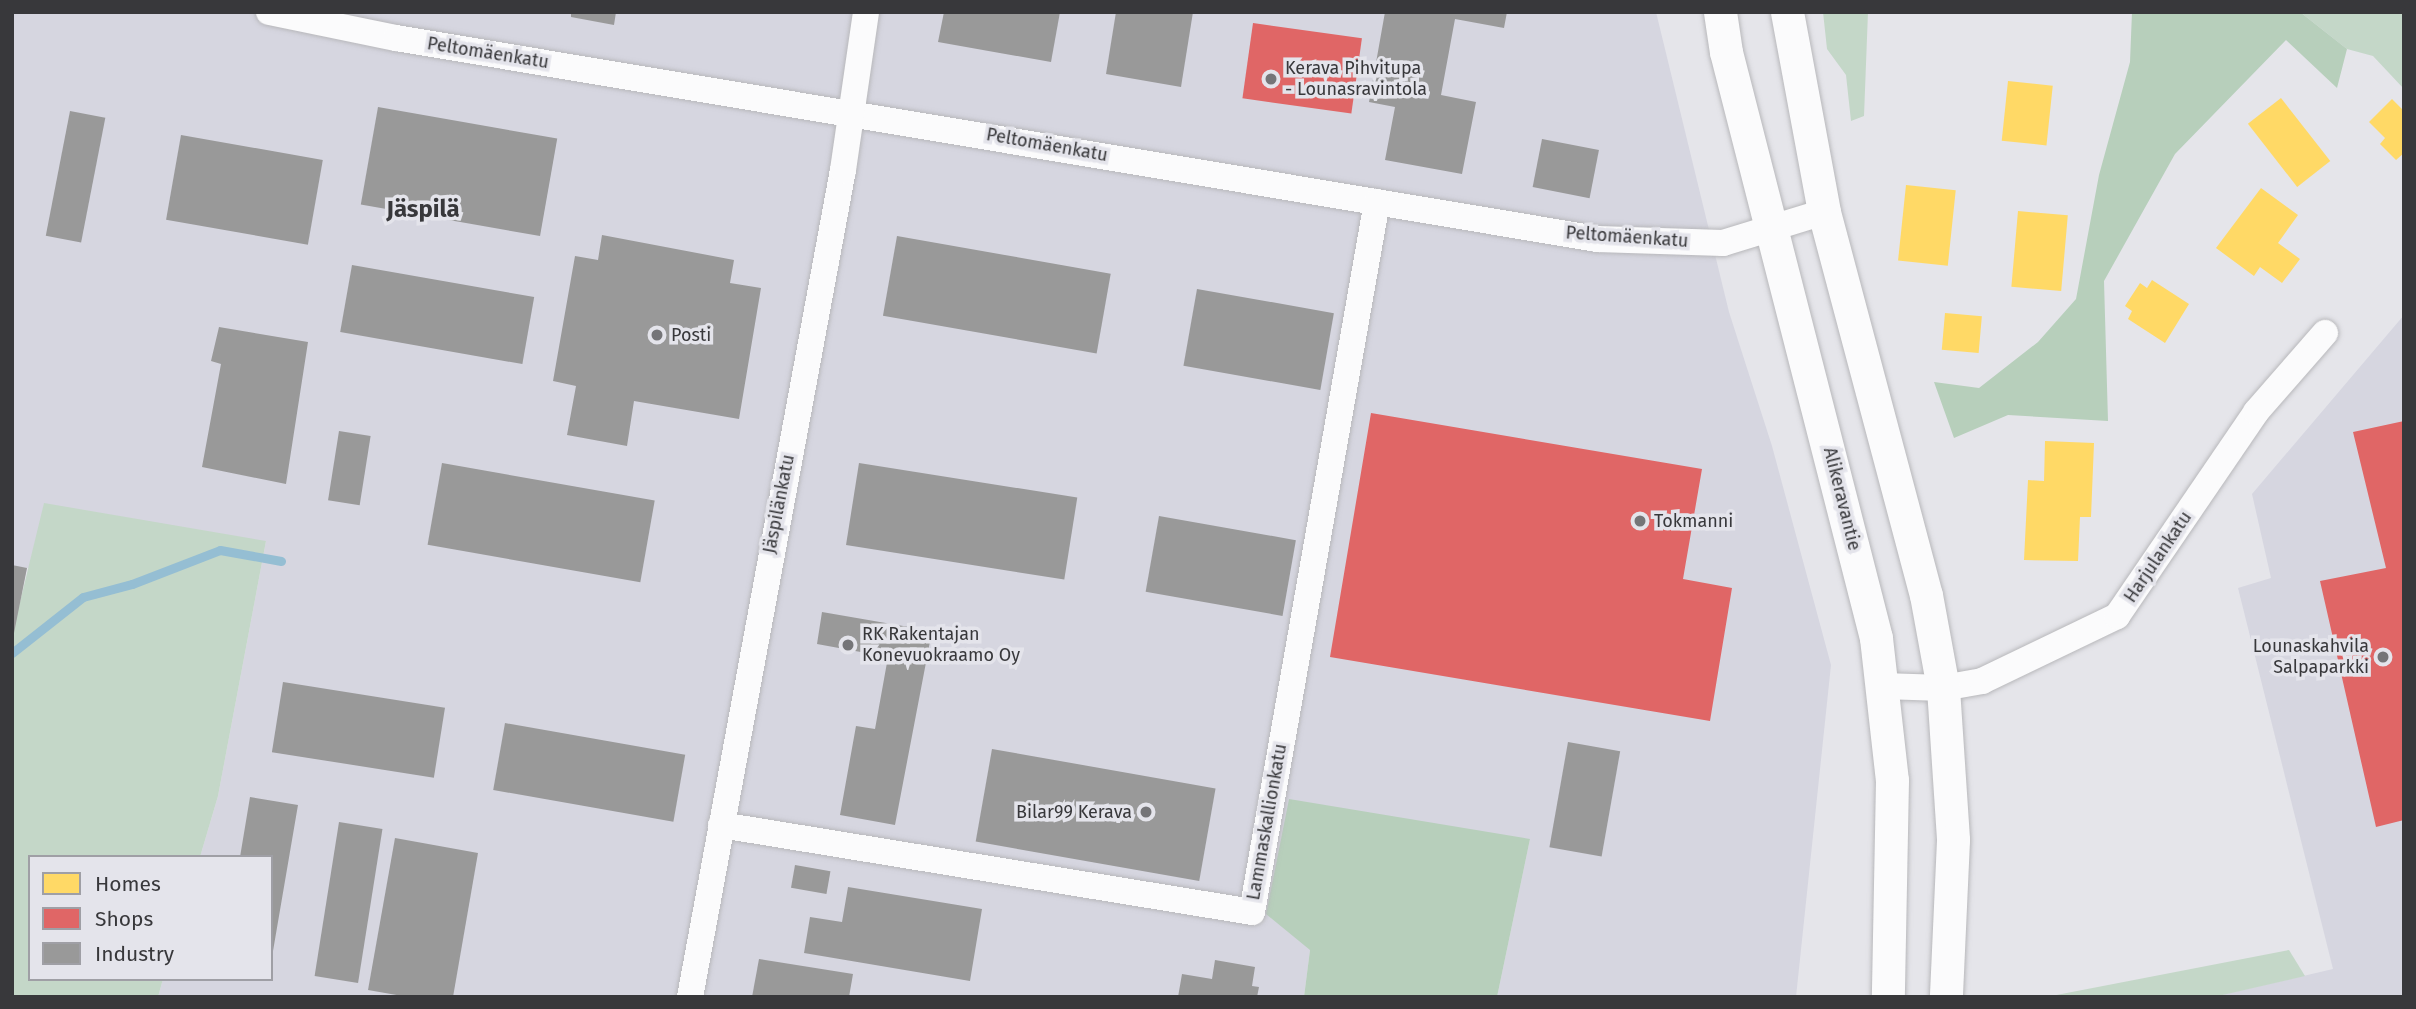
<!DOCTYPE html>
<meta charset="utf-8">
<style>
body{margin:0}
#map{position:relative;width:2416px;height:1009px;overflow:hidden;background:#e5e5ea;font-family:"Fira Sans",sans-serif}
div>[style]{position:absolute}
.built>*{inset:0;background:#d6d6e0}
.green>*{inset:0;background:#c4d7c8}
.forest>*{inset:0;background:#b7cfbb}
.homes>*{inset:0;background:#ffd966;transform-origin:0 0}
.shops>*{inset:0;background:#e06666;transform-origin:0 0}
.industry>*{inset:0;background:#999;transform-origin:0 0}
.stream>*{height:9px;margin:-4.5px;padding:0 4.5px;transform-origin:4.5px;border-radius:4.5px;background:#95bed3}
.roads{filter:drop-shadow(0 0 2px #b8b8bb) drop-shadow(0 0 2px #b8b8bb)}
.minor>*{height:26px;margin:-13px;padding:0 13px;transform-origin:13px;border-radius:13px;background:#fbfbfc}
.tertiary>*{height:33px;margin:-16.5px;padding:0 16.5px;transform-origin:16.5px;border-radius:16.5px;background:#fbfbfc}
.dots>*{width:19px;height:19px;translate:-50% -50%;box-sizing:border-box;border:4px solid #e4e4eb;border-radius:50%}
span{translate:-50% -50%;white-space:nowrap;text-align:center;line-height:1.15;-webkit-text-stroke:7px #e4e4eb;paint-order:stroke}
.street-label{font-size:18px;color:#38383b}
.poi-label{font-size:18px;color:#38383b}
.left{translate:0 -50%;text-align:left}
.right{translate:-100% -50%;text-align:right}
.district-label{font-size:24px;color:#38383b;font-weight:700}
.frame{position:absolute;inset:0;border:14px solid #38383b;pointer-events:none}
.legend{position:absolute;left:28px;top:855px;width:245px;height:126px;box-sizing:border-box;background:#e4e4eb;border:2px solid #9f9fa5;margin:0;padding:9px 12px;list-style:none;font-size:21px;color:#38383b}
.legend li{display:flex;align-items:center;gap:14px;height:35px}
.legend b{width:35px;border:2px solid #9f9fa5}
</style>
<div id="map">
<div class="built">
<i style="clip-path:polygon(12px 12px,1656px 12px,1729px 312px,1772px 446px,1831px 665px,1796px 997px,1497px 997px,1530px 839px,1310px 950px,1304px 997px,158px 997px,163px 979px,271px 979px,271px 857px,200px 857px,218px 796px,266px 541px,27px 568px,12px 635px)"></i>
<i style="clip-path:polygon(2404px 315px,2404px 997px,2212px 997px,2333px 969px,2238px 588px,2271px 578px,2252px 494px)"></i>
</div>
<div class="green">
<i style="clip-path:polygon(1823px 12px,1868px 12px,1864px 116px,1851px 121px,1846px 75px,1827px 49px)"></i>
<i style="clip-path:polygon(2300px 12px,2404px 12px,2404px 89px,2373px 56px,2347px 49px)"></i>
<i style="clip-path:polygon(44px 503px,266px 541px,218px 796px,200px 857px,30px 857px,30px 979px,163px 979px,158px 997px,12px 997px,12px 635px)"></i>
<i style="clip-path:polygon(2289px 950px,2305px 976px,2214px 997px,2046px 997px)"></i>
</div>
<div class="forest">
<i style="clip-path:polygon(2132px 12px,2300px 12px,2347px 49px,2337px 88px,2286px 40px,2175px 154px,2104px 281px,2108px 421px,2008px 415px,1954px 438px,1934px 382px,1979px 388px,2038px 342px,2076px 299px,2099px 175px,2130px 62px)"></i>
<i style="clip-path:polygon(1289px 799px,1530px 839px,1497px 997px,1304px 997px,1310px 950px,1266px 914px)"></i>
</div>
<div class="homes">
<i style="left:2008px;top:81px;width:45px;height:60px;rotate:6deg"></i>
<i style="left:2281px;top:98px;width:80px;height:42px;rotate:52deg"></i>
<i style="clip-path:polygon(2392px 99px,2404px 111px,2404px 153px,2396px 160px,2380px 144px,2385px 138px,2369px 122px)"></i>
<i style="left:1906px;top:185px;width:50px;height:76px;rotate:6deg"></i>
<i style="clip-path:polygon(2261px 188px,2298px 215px,2278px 243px,2300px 259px,2282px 283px,2260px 267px,2254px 276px,2216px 248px)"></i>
<i style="left:2018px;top:211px;width:50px;height:76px;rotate:5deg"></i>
<i style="clip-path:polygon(2152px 280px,2189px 304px,2165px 343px,2128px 319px,2132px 311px,2125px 306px,2140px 283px,2147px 288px)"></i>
<i style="left:1945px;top:313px;width:37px;height:37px;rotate:5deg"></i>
<i style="clip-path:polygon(2045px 441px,2094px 443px,2091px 517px,2080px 517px,2078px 561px,2024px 560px,2028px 480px,2044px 481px)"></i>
</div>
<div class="shops">
<i style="left:1253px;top:23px;width:110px;height:76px;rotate:8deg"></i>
<i style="clip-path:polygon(1371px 413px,1702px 469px,1683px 579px,1732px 588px,1710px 721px,1330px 657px)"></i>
<i style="clip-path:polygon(2404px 421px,2404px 820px,2376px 827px,2320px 581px,2386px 568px,2353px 432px)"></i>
</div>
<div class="industry">
<i style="clip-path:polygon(571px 12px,616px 12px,614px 25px,571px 17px)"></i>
<i style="clip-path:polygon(944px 12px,1060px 12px,1051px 62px,938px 42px)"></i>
<i style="clip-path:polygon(1116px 12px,1193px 12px,1181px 87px,1106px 74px)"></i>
<i style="clip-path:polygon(1385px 12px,1507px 12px,1504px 28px,1455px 19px,1441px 95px,1476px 102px,1462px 174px,1385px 160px,1395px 107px,1369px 102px)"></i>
<i style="left:378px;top:107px;width:182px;height:99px;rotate:10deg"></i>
<i style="left:70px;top:111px;width:36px;height:127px;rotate:11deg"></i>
<i style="left:181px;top:135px;width:144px;height:86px;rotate:10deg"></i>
<i style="left:1542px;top:139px;width:58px;height:49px;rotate:11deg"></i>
<i style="clip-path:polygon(602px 235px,734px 260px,730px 283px,761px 288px,739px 419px,634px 401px,627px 446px,567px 435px,576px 386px,553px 381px,575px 256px,598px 260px)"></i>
<i style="left:897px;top:236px;width:217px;height:81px;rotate:10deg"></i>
<i style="left:352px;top:265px;width:185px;height:68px;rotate:10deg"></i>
<i style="left:1197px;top:289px;width:139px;height:78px;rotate:10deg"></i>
<i style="clip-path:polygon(219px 327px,308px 342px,286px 484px,202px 467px,221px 364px,211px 361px)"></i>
<i style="left:339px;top:431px;width:32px;height:70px;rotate:9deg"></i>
<i style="left:442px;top:463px;width:216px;height:83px;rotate:10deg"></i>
<i style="left:859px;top:463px;width:221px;height:83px;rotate:9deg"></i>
<i style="left:1159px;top:516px;width:139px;height:77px;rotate:10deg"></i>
<i style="clip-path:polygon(12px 565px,27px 568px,14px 633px,12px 633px)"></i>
<i style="clip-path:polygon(822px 612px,932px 631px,895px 825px,840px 815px,856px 726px,875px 729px,888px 657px,817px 644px)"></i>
<i style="left:283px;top:682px;width:164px;height:71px;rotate:9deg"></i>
<i style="left:505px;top:723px;width:183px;height:68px;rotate:10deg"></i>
<i style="left:1568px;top:742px;width:53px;height:107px;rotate:10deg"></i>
<i style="left:992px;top:749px;width:227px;height:94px;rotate:10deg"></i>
<i style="clip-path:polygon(250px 797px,298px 805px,273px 951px,271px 857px,240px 857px)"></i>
<i style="left:339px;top:822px;width:44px;height:156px;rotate:9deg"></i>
<i style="clip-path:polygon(395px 838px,478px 853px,453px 997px,408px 997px,368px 990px)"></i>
<i style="left:795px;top:865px;width:36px;height:23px;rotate:10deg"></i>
<i style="clip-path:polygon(848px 887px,982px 909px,970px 981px,804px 953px,810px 917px,842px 922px)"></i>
<i style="clip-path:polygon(759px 959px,853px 974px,849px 997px,752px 997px)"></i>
<i style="clip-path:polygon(1215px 960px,1255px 967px,1252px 986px,1259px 987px,1257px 997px,1178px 997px,1182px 974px,1212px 979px)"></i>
</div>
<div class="stream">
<i style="left:12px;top:653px;width:90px;rotate:-38.3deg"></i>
<i style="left:83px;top:597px;width:51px;rotate:-14.9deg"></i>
<i style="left:132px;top:584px;width:94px;rotate:-21.1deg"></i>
<i style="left:220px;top:550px;width:62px;rotate:10.2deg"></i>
</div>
<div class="roads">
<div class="minor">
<i style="left:269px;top:12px;width:130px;rotate:11.6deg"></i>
<i style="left:396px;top:38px;width:1218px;rotate:9.5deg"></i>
<i style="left:1597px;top:239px;width:126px;rotate:1.8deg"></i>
<i style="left:1723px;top:243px;width:106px;rotate:-17.1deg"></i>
<i style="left:1883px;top:686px;width:60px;rotate:1.9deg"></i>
<i style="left:1943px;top:688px;width:40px;rotate:-10deg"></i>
<i style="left:1982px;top:681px;width:150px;rotate:-25.7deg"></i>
<i style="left:2117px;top:616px;width:247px;rotate:-55.7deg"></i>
<i style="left:2256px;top:412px;width:105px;rotate:-48.9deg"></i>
<i style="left:721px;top:825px;width:538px;rotate:9.3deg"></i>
<i style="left:1252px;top:912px;width:721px;rotate:-80.02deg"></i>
<i style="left:690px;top:997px;width:841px;rotate:-79.52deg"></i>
<i style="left:843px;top:170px;width:160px;rotate:-81.7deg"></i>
</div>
<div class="tertiary">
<i style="left:1720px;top:12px;width:40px;rotate:81.5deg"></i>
<i style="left:1726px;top:52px;width:605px;rotate:75.64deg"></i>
<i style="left:1876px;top:638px;width:143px;rotate:83.6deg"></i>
<i style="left:1892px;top:780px;width:217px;rotate:91.1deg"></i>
<i style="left:1787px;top:12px;width:203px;rotate:79.5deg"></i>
<i style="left:1824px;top:212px;width:396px;rotate:75.1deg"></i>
<i style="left:1926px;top:595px;width:95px;rotate:79.6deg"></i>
<i style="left:1943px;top:688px;width:152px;rotate:86.2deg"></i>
<i style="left:1953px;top:840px;width:157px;rotate:92.6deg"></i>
</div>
</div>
<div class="dots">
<i style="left:1271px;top:79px;background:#757578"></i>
<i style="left:657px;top:335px;background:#757578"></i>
<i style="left:1640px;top:521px;background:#757578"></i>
<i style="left:848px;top:645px;background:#757578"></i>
<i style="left:2383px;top:657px;background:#757578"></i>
<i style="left:1146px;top:812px;background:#757578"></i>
</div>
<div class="street-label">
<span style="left:488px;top:53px;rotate:9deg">Peltomäenkatu</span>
<span style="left:1047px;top:145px;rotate:10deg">Peltomäenkatu</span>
<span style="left:1627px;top:237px;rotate:4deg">Peltomäenkatu</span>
<span style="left:1842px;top:499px;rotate:76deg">Alikeravantie</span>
<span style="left:779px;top:504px;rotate:-79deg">Jäspilänkatu</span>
<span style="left:2158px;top:557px;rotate:-56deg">Harjulankatu</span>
<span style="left:1267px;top:822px;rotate:-80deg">Lammaskallionkatu</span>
</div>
<div class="poi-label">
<span class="left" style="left:1285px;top:79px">Kerava Pihvitupa<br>- Lounasravintola</span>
<span class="left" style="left:671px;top:335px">Posti</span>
<span class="left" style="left:1654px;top:521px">Tokmanni</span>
<span class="left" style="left:862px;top:645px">RK Rakentajan<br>Konevuokraamo Oy</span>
<span class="right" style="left:2369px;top:657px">Lounaskahvila<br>Salpaparkki</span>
<span class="right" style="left:1132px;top:812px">Bilar99 Kerava</span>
</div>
<div class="district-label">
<span style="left:423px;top:210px">Jäspilä</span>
</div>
<div class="frame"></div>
<ul class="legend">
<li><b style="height:19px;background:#ffd966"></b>Homes</li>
<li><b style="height:19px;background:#e06666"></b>Shops</li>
<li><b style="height:19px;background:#999"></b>Industry</li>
</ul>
</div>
